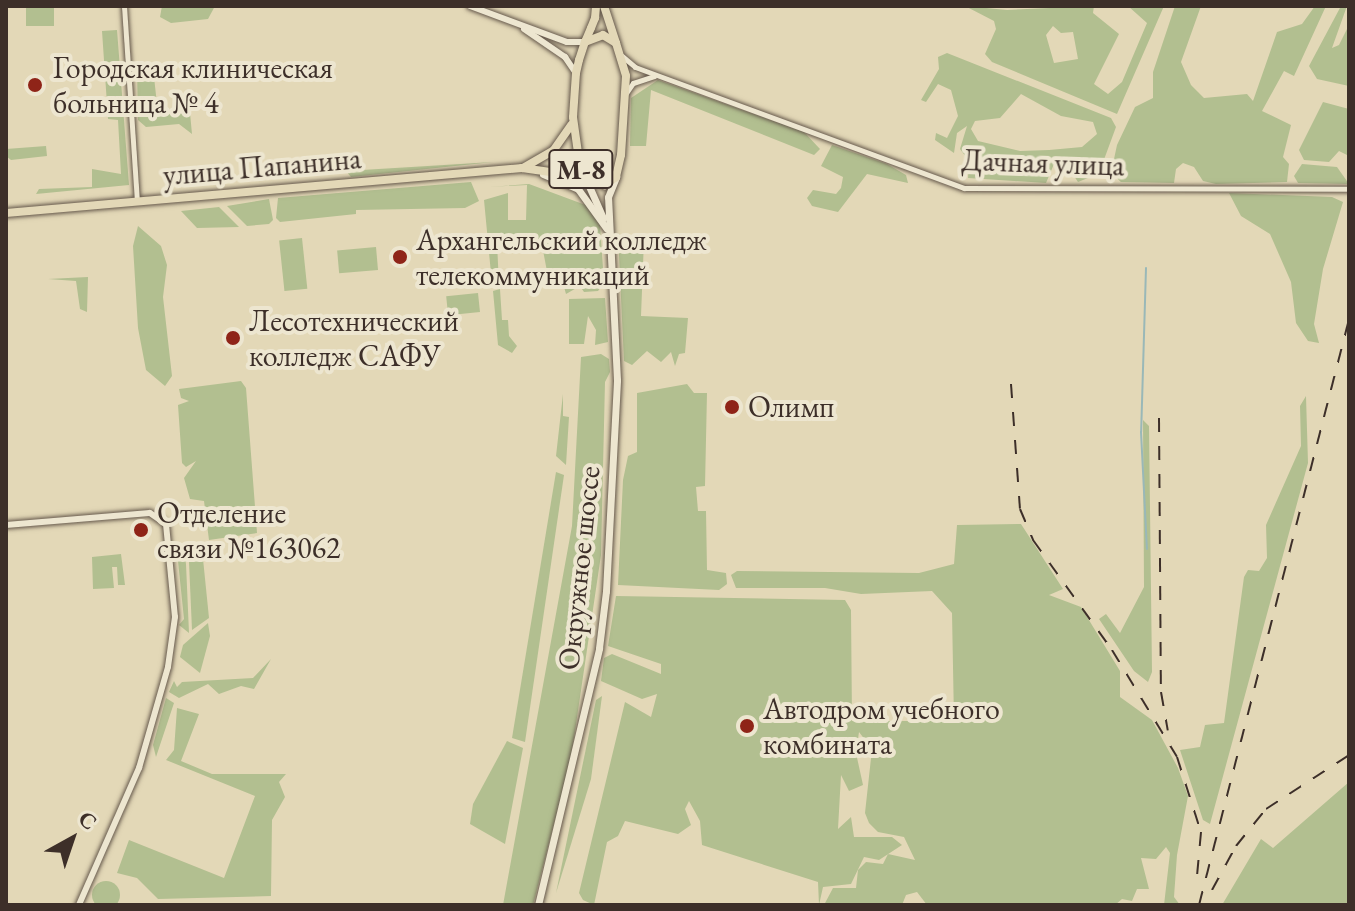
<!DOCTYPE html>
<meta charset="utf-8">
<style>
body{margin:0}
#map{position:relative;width:1355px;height:911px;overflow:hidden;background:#e3d8b7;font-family:"EB Garamond",serif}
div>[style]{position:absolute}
.green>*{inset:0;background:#b2bf90;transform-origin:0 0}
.round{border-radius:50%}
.stream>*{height:2px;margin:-1px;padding:0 1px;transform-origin:1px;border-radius:1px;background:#99b8b8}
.roads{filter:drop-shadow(0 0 2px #66594c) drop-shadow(0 0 2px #66594c)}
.minor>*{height:5px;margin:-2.5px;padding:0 2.5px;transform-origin:2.5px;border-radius:2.5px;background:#ede6d0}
.tertiary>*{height:6px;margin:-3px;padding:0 3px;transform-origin:3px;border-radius:3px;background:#ede6d0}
.secondary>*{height:7px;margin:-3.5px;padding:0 3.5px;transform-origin:3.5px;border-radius:3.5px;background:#ede6d0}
.primary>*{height:8px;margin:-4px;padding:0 4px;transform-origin:4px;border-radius:4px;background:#e3d8b7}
.rail>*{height:2px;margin-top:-1px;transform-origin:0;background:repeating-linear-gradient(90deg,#3d2f29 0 14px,transparent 0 28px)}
.dots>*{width:22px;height:22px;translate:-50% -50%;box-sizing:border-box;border:4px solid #ede6d0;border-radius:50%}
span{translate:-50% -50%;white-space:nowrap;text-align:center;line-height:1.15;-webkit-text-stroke:8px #ede6d0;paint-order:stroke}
.shield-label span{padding:2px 6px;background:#ede6d0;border:2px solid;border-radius:6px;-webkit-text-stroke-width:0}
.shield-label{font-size:28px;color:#3d2f29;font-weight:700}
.poi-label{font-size:30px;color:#3d2f29}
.left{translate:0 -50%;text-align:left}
.street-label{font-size:30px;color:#3d2f29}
.frame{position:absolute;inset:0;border:8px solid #3d2f29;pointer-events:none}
.north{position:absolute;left:32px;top:799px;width:80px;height:80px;-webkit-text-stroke:6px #ede6d0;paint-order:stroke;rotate:40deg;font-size:22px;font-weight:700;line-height:32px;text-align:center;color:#3d2f29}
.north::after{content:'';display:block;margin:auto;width:28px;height:36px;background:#3d2f29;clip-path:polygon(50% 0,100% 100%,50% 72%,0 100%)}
</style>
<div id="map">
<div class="green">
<i style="clip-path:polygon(162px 6px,215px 6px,208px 19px,171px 23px,160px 17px)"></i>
<i style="clip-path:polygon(evenodd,965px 6px,1007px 10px,1094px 6px,1093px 13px,1119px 34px,1094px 84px,1108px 94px,1122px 82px,1147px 23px,1128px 6px,1164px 6px,1117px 114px,992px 62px,985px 54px,996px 29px,994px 21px,965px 6px,1053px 26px,1061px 33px,1073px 32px,1078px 59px,1054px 63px,1046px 35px,1053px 26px)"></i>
<i style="clip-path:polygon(1175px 6px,1201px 6px,1181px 62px,1191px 85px,1204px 98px,1247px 94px,1253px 101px,1277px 32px,1302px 24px,1315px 6px,1326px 6px,1294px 76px,1284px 71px,1262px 111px,1291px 125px,1283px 157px,1289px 164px,1287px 182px,1216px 184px,1203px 181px,1194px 167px,1183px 163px,1176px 169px,1174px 183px,1121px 182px,1111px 173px,1117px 145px,1135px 107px,1153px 98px,1153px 72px)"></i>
<i style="clip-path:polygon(1341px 6px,1347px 6px,1332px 48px,1339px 45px,1349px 25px,1349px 86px,1317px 79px,1309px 66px)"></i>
<i style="left:54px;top:8px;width:18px;height:28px;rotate:90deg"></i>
<i style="clip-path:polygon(117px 30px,129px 185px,36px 194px,39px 189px,92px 187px,92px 169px,121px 174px,118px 120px,108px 119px,102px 31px)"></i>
<i style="clip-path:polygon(evenodd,947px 53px,1111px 118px,1116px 127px,1102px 165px,1086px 165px,1088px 178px,1078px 182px,1068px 167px,1054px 164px,1046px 183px,968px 178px,969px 161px,960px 149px,967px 126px,957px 133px,954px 153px,935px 140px,936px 133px,947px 138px,958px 116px,951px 90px,938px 84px,926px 102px,921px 100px,939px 69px,938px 57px,947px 53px,1021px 94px,1061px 116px,1093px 122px,1097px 134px,1082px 147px,1049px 150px,1020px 151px,978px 141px,971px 129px,975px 121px,1000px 118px,1021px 94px)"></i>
<i style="clip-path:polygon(137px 68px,153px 68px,157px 104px,166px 103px,167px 114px,190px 113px,192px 134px,179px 124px,146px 127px,138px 120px)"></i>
<i style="clip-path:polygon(658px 80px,804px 132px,820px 149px,814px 155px,651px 90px,646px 146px,630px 146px,631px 98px)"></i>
<i style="clip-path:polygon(1323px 102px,1349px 109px,1349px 156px,1339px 151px,1329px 162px,1304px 160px,1299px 150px)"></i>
<i style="clip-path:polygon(832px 145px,887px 164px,906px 175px,908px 183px,867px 174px,838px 212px,812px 206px,807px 198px,813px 190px,836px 194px,841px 188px,843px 177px,821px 166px)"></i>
<i style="clip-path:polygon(46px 146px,47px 156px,11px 160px,6px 156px,6px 149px)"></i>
<i style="clip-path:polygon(493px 162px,351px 177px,346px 171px)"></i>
<i style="clip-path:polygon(1302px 164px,1337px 167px,1349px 184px,1298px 183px,1294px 176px)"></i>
<i style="clip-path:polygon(471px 182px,479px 201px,465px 208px,356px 210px,356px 214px,280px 222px,276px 218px,278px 198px)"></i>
<i style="clip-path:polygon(529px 184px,599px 210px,604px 283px,598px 291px,584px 292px,580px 286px,566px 294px,564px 287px,550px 287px,541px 240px,497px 242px,499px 285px,492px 284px,484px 200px,508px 193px,508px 220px,526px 220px,527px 185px,488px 187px)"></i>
<i style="clip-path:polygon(1229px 193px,1332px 197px,1343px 202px,1323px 269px,1314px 324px,1319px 343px,1308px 341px,1296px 323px,1291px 282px,1270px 234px,1241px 216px)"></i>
<i style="clip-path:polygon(269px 199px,273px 220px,269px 224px,247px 226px,227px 206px)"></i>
<i style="clip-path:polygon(219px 207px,239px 227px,197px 228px,181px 211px)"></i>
<i style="clip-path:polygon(138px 226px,161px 246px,167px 265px,163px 297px,172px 376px,165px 386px,146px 370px,138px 328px,133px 246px)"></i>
<i style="clip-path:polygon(618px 234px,644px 240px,641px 316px,688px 318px,685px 353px,679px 354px,675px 366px,671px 352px,661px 362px,647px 351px,632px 365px,624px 361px)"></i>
<i style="left:302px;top:238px;width:51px;height:23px;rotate:84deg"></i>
<i style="left:376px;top:247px;width:23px;height:39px;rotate:85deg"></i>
<i style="clip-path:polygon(88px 277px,87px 312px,80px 309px,76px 281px,48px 279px)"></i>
<i style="clip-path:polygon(500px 289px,502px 320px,508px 320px,509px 336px,517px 346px,512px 353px,498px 345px,493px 291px)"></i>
<i style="left:478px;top:293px;width:19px;height:32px;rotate:84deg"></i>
<i style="clip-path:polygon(605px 298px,608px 342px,595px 345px,596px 330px,588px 316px,584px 344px,569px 344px,569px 299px)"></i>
<i style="clip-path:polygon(601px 354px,609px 359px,610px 372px,605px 382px,601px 555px,571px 758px,533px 905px,503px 905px,572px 526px,581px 357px)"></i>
<i style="clip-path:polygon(241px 381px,246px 388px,257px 533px,209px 540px,204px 501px,190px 499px,184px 478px,196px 461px,186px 467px,182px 463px,178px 405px,189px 401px,181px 398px,179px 389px)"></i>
<i style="clip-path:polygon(687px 384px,694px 393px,707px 393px,705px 486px,696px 487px,698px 511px,706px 511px,707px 570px,726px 573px,727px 584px,719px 590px,618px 585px,623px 480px,628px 456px,637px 452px,637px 393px)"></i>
<i style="clip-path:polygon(563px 394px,563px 416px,569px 417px,566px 465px,556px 456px)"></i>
<i style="clip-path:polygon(1306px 396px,1308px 463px,1210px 824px,1203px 820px,1180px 750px,1200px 747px,1205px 725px,1224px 723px,1244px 577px,1248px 570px,1259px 571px,1267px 558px,1266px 525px,1301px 446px,1300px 406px)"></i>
<i style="clip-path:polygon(1143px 420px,1149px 426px,1152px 672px,1148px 682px,1134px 671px,1099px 619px,1106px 614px,1120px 633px,1144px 587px)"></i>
<i style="clip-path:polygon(556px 472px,564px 475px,525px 742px,512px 738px)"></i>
<i style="clip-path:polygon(1021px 524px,1063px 589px,1049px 595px,1081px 607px,1120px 671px,1120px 697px,1152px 720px,1178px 768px,1188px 796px,1177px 855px,1174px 897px,1180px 905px,1164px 905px,1170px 853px,1166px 847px,1156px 859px,1141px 858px,1149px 889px,1137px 889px,1132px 901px,1122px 899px,1115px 905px,927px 905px,917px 892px,906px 895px,902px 905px,824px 905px,833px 888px,856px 888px,858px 870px,866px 862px,883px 864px,888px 854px,915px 860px,904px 837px,878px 832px,869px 823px,865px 813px,872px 749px,859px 732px,856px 753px,863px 785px,849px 791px,841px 775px,838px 829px,851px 817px,854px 837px,892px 837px,902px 845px,879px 860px,864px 857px,851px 884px,823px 887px,819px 905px,818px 882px,702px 845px,700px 821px,689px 801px,685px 809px,691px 825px,678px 834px,625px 821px,618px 836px,607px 842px,594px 905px,583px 900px,579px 893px,625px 702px,651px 717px,657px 694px,642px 699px,601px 681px,604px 658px,612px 654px,661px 674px,661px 664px,608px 646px,616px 596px,845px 600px,851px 610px,852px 721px,954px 721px,952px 613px,932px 591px,861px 594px,825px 588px,736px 588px,731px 575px,737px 571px,919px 573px,954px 564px,957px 525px)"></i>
<i style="clip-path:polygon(202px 549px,209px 618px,192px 630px,189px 562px)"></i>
<i style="clip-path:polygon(184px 551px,186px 564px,189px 633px,179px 625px,184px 619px,178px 561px)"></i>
<i style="clip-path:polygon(121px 554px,125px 585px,118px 585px,117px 567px,112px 567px,114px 588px,93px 589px,92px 557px)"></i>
<i style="clip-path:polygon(208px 623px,210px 636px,200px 673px,180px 657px,183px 645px)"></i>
<i style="clip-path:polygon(271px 659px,254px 689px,241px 686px,219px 694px,208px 684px,179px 698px,169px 692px,174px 681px,177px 687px,182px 682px,253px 678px)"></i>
<i style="clip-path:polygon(602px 696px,591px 779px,556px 893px,596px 700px)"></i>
<i style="clip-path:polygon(166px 698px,174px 703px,156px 757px,153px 745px)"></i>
<i style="clip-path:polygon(177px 708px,199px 714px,181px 761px,212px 774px,286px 774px,279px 782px,285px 797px,272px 820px,271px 896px,158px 899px,137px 878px,117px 873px,129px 840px,224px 878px,255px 796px,166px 760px,174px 750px)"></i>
<i style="clip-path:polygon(507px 741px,523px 748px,505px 844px,470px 824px,473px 804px)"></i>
<i style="clip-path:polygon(1349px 782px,1349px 905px,1222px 905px,1261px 839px,1273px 848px)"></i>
<i class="round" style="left:92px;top:881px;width:28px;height:28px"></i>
</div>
<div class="stream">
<i style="left:1146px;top:268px;width:164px;rotate:91.7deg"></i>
<i style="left:1141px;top:432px;width:117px;rotate:87.1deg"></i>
</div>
<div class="roads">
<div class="minor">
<i style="left:124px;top:6px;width:195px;rotate:86.2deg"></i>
<i style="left:622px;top:56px;width:17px;rotate:40deg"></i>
<i style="left:635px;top:67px;width:351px;rotate:20.2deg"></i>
<i style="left:964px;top:188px;width:385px;rotate:0.1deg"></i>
<i style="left:626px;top:93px;width:12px;rotate:-55deg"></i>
<i style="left:633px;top:83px;width:22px;rotate:-18deg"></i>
</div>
<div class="tertiary">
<i style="left:470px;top:6px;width:103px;rotate:20.4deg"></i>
<i style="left:567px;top:42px;width:18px"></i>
<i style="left:524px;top:29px;width:50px;rotate:34.3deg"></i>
<i style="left:565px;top:57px;width:18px;rotate:56deg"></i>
<i style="left:6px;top:525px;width:144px;rotate:-4.8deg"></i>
<i style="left:150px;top:513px;width:19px;rotate:35deg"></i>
<i style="left:166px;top:524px;width:93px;rotate:84.5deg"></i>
<i style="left:175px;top:617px;width:50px;rotate:98deg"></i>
<i style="left:168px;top:667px;width:105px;rotate:106deg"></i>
<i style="left:139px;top:768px;width:150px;rotate:113.7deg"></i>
</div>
<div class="secondary">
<i style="left:543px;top:174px;width:38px;rotate:23deg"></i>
<i style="left:578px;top:189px;width:49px;rotate:54.1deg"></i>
<i style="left:585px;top:177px;width:45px;rotate:66.3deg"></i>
<i style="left:538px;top:905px;width:264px;rotate:-76.6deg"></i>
<i style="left:599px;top:648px;width:57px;rotate:-83deg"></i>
<i style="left:606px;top:591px;width:211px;rotate:-87deg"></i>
<i style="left:617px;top:380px;width:183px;rotate:-92.8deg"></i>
<i style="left:608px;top:197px;width:22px;rotate:-68deg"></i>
</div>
<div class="primary">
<i style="left:604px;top:6px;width:39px;rotate:72deg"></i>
<i style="left:585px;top:42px;width:19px;rotate:-21deg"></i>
<i style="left:603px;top:35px;width:15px;rotate:32deg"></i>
<i style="left:616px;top:43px;width:34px;rotate:73deg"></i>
<i style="left:626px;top:76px;width:79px;rotate:93.6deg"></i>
<i style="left:621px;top:155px;width:23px;rotate:103deg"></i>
<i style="left:616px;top:177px;width:14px;rotate:144deg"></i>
<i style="left:605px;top:185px;width:22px;rotate:-158deg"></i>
<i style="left:585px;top:177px;width:11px;rotate:-117deg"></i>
<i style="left:580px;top:167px;width:50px;rotate:-98deg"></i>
<i style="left:573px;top:117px;width:44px;rotate:-86.1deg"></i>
<i style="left:576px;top:73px;width:13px;rotate:-77deg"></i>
<i style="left:579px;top:60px;width:19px;rotate:-72deg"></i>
<i style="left:585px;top:42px;width:15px;rotate:-67deg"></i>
<i style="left:591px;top:28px;width:11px;rotate:-68deg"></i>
<i style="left:595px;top:18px;width:12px;rotate:-85deg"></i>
<i style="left:523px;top:168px;width:34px;rotate:-30deg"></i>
<i style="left:553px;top:151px;width:32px;rotate:-55deg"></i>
<i style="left:6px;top:213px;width:518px;rotate:-4.98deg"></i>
<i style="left:522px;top:168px;width:64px;rotate:8.1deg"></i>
</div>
</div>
<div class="rail">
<i style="left:1011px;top:384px;width:125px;rotate:85.9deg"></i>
<i style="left:1020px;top:509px;width:34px;rotate:67deg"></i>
<i style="left:1033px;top:540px;width:135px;rotate:54.3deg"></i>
<i style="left:1112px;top:650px;width:125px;rotate:58.7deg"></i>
<i style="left:1177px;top:757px;width:79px;rotate:72.3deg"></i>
<i style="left:1201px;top:832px;width:44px;rotate:95.2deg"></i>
<i style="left:1159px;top:418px;width:274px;rotate:89.6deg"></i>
<i style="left:1161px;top:692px;width:39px;rotate:80deg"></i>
<i style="left:1212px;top:890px;width:50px;rotate:-61.4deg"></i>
<i style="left:1236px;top:846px;width:48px;rotate:-51deg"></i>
<i style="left:1266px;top:809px;width:99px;rotate:-33deg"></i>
<i style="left:1199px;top:905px;width:605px;rotate:-75.64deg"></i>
</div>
<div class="dots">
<i style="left:35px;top:85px;background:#8f2418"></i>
<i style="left:400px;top:257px;background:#8f2418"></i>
<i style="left:233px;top:338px;background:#8f2418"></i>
<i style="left:732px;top:407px;background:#8f2418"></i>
<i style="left:141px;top:530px;background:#8f2418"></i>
<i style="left:747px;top:726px;background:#8f2418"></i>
</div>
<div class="shield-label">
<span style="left:581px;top:169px">М-8</span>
</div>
<div class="poi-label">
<span class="left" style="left:53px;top:85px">Городская клиническая<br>больница № 4</span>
<span class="left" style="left:416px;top:257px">Архангельский колледж<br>телекоммуникаций</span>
<span class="left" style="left:249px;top:338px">Лесотехнический<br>колледж САФУ</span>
<span class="left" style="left:748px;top:407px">Олимп</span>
<span class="left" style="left:157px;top:530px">Отделение<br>связи №163062</span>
<span class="left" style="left:763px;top:726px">Автодром учебного<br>комбината</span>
</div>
<div class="street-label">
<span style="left:1043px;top:163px;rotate:2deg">Дачная улица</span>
<span style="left:262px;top:167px;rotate:-5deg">улица Папанина</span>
<span style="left:579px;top:568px;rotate:-84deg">Окружное шоссе</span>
</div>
<div class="frame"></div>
<div class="north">С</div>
</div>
